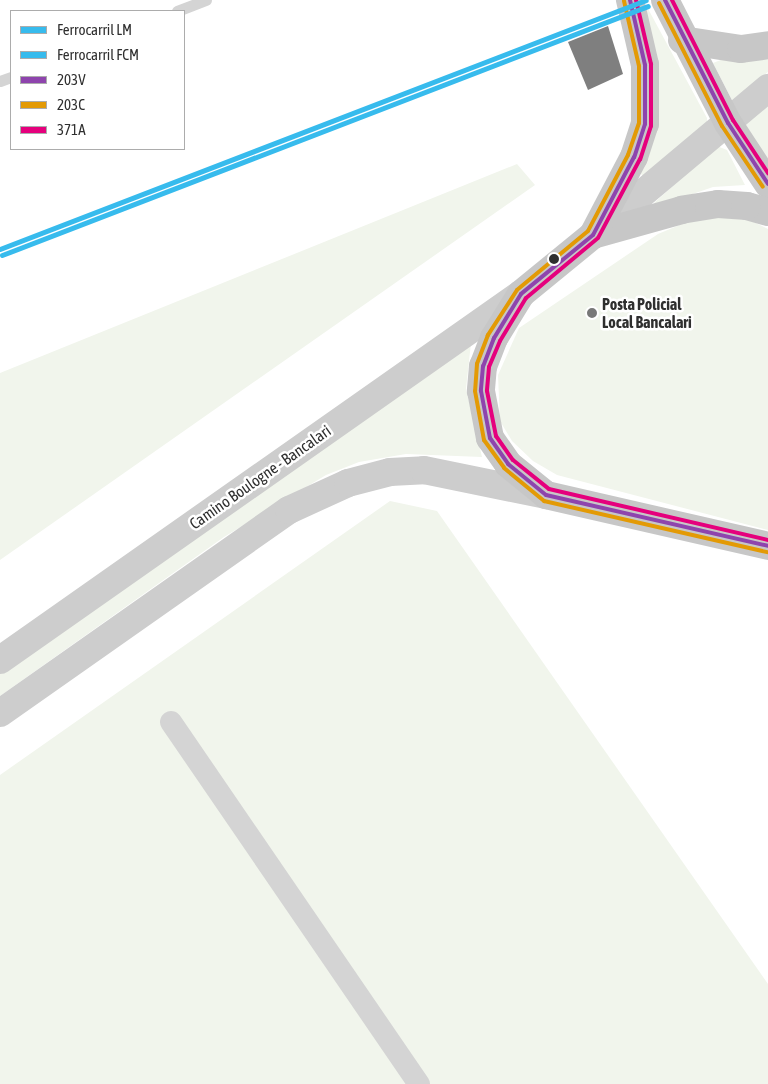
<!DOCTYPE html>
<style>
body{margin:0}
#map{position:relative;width:768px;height:1084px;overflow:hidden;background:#fff;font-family:"Asap Condensed",sans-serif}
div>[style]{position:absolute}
.green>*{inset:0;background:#f1f5ec}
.building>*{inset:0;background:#7f7f7f}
.service>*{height:11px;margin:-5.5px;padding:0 5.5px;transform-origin:5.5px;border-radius:5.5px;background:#d4d4d4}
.minor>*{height:22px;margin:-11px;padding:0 11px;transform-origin:11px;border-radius:11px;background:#d4d4d4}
.secondary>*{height:28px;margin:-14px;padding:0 14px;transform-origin:14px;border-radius:14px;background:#cdcdcd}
.primary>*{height:28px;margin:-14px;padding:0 14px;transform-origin:14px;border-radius:14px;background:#c7c7c7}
.bus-1>*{height:4px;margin:-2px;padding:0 2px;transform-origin:2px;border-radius:2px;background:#8e44ad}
.bus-2>*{height:4px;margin:-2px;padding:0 2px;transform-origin:2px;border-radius:2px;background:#e39a05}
.bus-3>*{height:4px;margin:-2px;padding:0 2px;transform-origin:2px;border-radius:2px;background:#e5007d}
.rail-1>*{height:5px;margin:-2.5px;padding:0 2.5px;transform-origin:2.5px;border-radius:2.5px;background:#37bbed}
.rail-2>*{height:5px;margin:-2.5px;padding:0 2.5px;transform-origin:2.5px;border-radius:2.5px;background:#37bbed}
.dots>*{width:14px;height:14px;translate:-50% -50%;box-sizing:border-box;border:2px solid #fff;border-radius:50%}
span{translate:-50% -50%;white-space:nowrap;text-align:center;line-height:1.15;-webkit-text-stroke:5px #fff;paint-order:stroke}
.poi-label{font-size:16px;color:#2f2f2f;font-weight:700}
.left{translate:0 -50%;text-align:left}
.street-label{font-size:16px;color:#2f2f2f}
.legend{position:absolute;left:10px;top:10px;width:175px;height:140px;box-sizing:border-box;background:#fff;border:1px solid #acacac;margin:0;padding:6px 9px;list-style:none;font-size:15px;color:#2f2f2f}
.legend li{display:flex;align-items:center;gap:10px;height:25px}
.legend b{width:25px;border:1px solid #acacac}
</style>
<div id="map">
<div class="green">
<i style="clip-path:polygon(646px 5px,707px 118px,707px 124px,644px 178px,639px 171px)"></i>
<i style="clip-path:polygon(768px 53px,768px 72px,732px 100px,713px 63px,726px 58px)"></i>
<i style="clip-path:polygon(768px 97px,768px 159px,744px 130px,745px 117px)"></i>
<i style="clip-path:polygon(717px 146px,727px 150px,745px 185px,713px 187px,655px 207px,654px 203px)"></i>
<i style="clip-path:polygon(517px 164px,535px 185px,0 560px,0 373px)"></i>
<i style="clip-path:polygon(701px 216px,746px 218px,768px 229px,768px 530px,557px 475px,533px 461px,512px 441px,500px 421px,498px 375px,519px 328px,658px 234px)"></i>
<i style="clip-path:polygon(471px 343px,466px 389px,482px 457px,406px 454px,359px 462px,326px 475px,224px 537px,0 696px,0 671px)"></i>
<i style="clip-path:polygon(390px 501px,437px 511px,768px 984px,768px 1084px,0 1084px,0 775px)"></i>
</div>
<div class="building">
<i style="clip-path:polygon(608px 26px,623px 74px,588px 90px,568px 42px)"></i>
</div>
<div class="service">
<i style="left:177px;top:11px;width:31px;rotate:-21deg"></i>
<i style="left:0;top:81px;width:12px;rotate:-20deg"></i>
</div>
<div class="minor">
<i style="left:171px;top:722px;width:439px;rotate:55.6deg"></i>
</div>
<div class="secondary">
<i style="left:593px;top:235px;width:229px;rotate:-40deg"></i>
<i style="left:0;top:660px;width:637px;rotate:-35.09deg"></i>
<i style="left:0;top:713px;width:353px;rotate:-35.1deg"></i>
<i style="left:289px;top:510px;width:65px;rotate:-24.6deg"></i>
<i style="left:348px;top:483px;width:43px;rotate:-14.7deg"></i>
<i style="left:390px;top:472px;width:34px;rotate:-3deg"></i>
<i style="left:424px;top:470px;width:125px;rotate:11.6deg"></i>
</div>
<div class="primary">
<i style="left:665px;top:0;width:138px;rotate:62.9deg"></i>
<i style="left:728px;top:123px;width:73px;rotate:56.7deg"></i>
<i style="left:682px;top:40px;width:60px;rotate:8.7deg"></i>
<i style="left:741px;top:49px;width:27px;rotate:-8deg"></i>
<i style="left:768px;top:212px;width:22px;rotate:-164deg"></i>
<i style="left:747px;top:206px;width:29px;rotate:-176deg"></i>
<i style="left:718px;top:204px;width:36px;rotate:171deg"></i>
<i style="left:682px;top:210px;width:92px;rotate:164.3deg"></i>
<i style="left:593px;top:235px;width:93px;rotate:140.7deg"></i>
<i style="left:521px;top:294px;width:52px;rotate:121.5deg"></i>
<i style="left:494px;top:338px;width:30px;rotate:111deg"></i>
<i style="left:483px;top:366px;width:25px;rotate:95deg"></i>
<i style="left:481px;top:391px;width:48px;rotate:79.2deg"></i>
<i style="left:490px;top:438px;width:32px;rotate:55deg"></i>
<i style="left:508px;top:464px;width:49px;rotate:39.2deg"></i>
<i style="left:546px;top:495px;width:228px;rotate:12.9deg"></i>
<i style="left:593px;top:235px;width:88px;rotate:-62.3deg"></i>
<i style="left:634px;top:157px;width:35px;rotate:-72deg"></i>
<i style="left:645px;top:124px;width:59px;rotate:-90deg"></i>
<i style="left:645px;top:65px;width:67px;rotate:-103deg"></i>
</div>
<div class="bus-1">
<i style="left:630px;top:0;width:67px;rotate:77deg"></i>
<i style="left:645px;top:65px;width:59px;rotate:90deg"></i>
<i style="left:645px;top:124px;width:35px;rotate:108deg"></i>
<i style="left:634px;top:157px;width:88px;rotate:117.7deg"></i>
<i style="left:593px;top:235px;width:93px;rotate:140.7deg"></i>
<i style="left:521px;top:294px;width:52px;rotate:121.5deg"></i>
<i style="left:494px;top:338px;width:30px;rotate:111deg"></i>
<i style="left:483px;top:366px;width:25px;rotate:95deg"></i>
<i style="left:481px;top:391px;width:48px;rotate:79.2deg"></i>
<i style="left:490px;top:438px;width:32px;rotate:55deg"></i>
<i style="left:508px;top:464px;width:49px;rotate:39.2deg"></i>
<i style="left:546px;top:495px;width:228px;rotate:12.9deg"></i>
<i style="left:665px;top:0;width:138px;rotate:62.9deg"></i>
<i style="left:728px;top:123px;width:73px;rotate:56.7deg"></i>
</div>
<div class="bus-2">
<i style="left:624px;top:1px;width:67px;rotate:77deg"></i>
<i style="left:639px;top:66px;width:57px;rotate:90deg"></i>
<i style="left:639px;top:123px;width:34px;rotate:109deg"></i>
<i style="left:628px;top:155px;width:86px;rotate:117.8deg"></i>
<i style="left:588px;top:231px;width:92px;rotate:140.3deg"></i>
<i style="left:517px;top:290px;width:54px;rotate:122.8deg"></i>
<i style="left:488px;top:335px;width:31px;rotate:111deg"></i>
<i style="left:477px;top:364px;width:27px;rotate:94deg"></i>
<i style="left:475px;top:391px;width:50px;rotate:79.6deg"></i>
<i style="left:484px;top:440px;width:34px;rotate:54deg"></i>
<i style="left:504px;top:468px;width:52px;rotate:39.5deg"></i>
<i style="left:544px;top:501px;width:229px;rotate:12.9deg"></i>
<i style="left:659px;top:3px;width:138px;rotate:62.9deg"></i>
<i style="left:722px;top:126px;width:73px;rotate:56.1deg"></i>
</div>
<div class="bus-3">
<i style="left:636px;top:0;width:66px;rotate:76.8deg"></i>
<i style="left:651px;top:64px;width:62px;rotate:90deg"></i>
<i style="left:651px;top:126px;width:35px;rotate:108deg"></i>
<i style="left:640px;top:159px;width:89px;rotate:118deg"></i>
<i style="left:598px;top:238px;width:94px;rotate:140.2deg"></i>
<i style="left:526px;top:298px;width:50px;rotate:121.2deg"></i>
<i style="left:500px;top:341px;width:28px;rotate:113deg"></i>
<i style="left:489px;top:367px;width:24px;rotate:95deg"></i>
<i style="left:487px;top:391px;width:46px;rotate:78.7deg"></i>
<i style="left:496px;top:436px;width:29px;rotate:55deg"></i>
<i style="left:513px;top:460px;width:46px;rotate:38.9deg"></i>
<i style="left:549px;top:489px;width:225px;rotate:13.1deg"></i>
<i style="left:672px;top:0;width:135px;rotate:63.1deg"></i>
<i style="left:733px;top:120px;width:64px;rotate:56.6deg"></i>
</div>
<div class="rail-1">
<i style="left:0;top:249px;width:692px;rotate:-21.08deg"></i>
</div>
<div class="rail-2">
<i style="left:2px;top:255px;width:692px;rotate:-21.08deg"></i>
</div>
<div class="dots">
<i style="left:554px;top:259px;background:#2f2f2f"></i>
<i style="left:592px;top:313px;background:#787878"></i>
</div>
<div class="poi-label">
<span class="left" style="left:602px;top:313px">Posta Policial<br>Local Bancalari</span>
</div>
<div class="street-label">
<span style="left:260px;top:477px;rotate:-35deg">Camino Boulogne - Bancalari</span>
</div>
<ul class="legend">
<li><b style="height:6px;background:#37bbed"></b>Ferrocarril LM</li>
<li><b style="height:6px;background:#37bbed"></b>Ferrocarril FCM</li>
<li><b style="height:6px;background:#8e44ad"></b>203V</li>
<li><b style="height:6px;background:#e39a05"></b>203C</li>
<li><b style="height:6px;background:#e5007d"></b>371A</li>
</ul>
</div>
